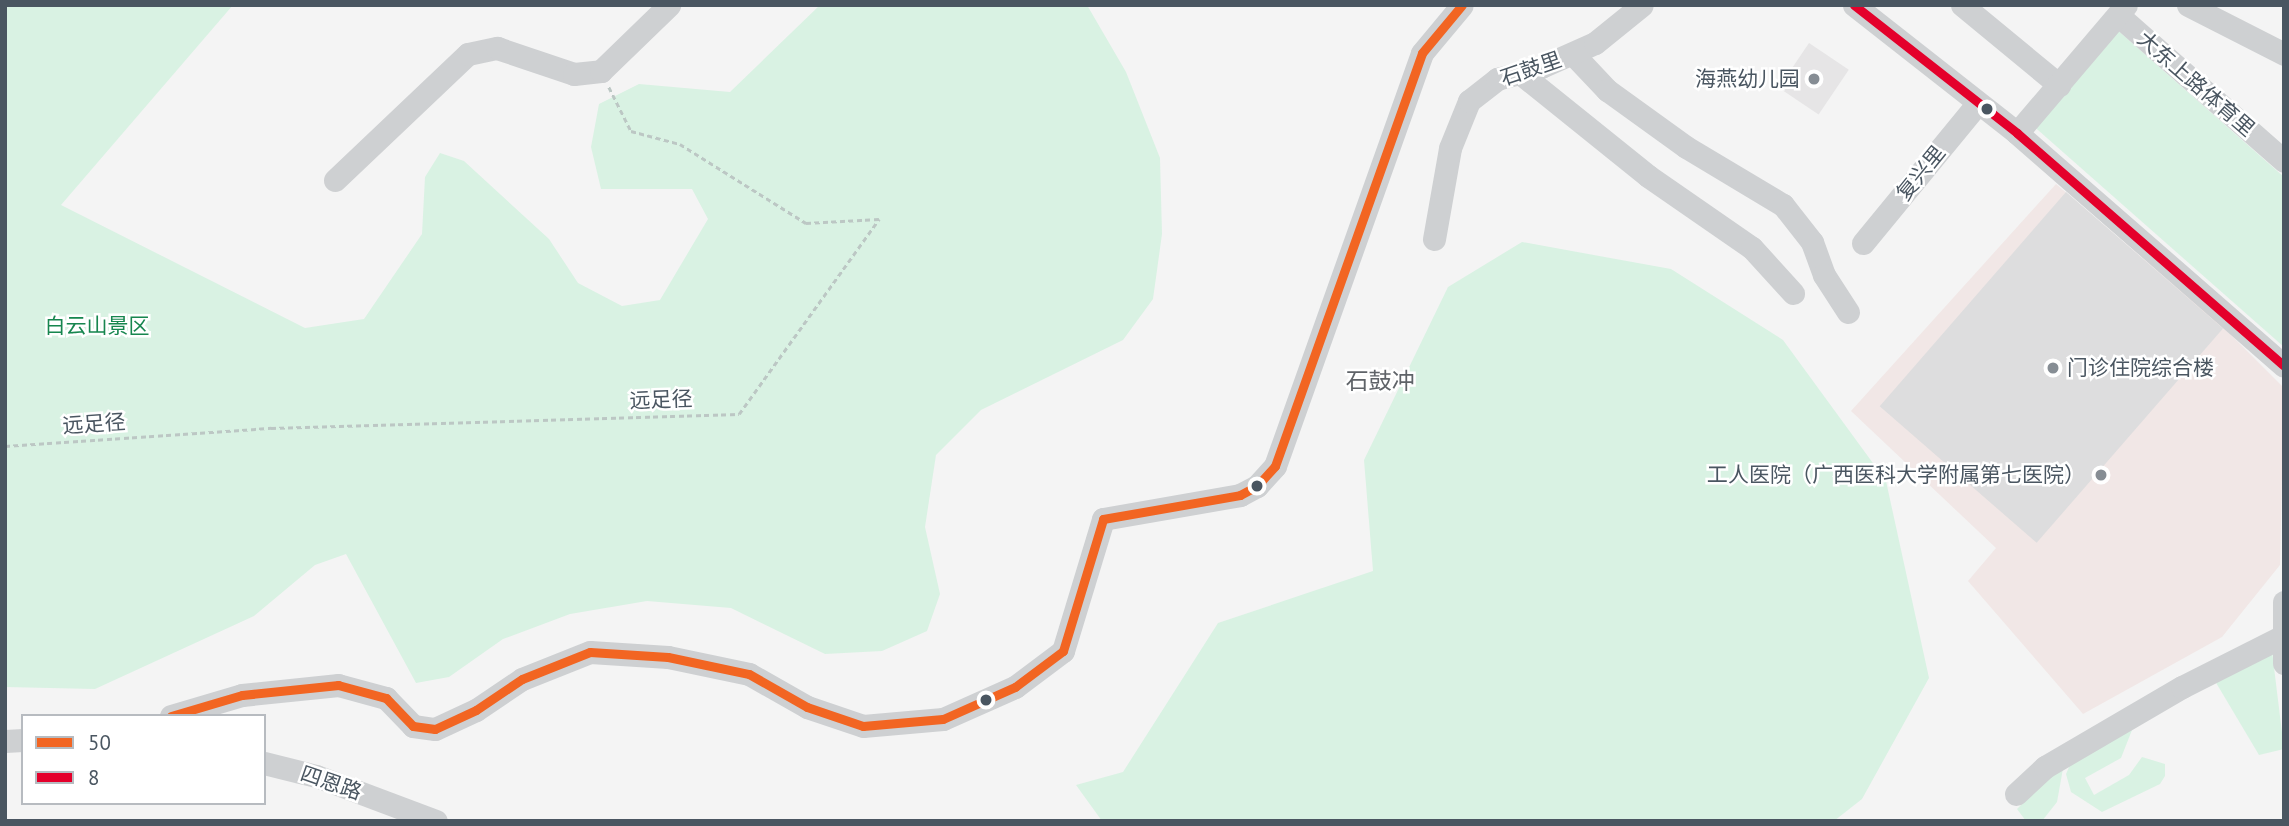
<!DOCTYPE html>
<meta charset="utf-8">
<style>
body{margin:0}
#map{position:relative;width:2289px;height:826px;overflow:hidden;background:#f4f4f4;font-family:"PT Sans","Noto Sans SC",sans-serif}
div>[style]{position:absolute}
.education>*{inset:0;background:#e6e5e6;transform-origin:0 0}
.medical>*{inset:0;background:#f1e7e6}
.green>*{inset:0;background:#d9f2e3}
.building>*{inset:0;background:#ddddde;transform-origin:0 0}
.path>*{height:2.5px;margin-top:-1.25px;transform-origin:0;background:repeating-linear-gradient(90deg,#bcc7c4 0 5px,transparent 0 8.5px)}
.minor>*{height:23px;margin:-11.5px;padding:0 11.5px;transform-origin:11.5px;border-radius:11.5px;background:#ced0d2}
.bus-1>*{height:9px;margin:-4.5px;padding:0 4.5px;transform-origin:4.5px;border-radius:4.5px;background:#f26522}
.bus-2>*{height:9px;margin:-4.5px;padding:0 4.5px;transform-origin:4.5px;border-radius:4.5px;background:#e4002b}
.dots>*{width:19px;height:19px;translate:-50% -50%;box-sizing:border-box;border:4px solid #fff;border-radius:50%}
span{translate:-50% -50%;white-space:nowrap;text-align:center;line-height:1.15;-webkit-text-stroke:5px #fff;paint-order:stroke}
.street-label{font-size:21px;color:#4a5661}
.poi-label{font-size:21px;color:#4a5661}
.right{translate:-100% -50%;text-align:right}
.left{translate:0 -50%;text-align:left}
.park-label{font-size:21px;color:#17864f}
.neighbourhood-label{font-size:23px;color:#5f6368}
.frame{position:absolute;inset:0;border:7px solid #4a5661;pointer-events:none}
.legend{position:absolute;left:21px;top:714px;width:245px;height:91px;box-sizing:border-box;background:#fff;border:2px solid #b7bbc0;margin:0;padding:9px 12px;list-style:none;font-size:21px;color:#4a5661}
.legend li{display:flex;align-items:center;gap:14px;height:35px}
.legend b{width:35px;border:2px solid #b7bbc0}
</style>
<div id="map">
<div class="education">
<i style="left:1809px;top:43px;width:48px;height:54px;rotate:34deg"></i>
</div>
<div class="medical">
<i style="clip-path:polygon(2056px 184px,2224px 328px,2284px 388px,2280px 565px,2222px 637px,2083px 714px,1968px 581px,1996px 548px,1851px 411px)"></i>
</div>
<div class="green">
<i style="clip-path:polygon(5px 5px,233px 5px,61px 205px,305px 328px,364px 319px,422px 234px,425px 177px,440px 153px,464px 161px,549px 239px,578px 283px,622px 306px,660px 300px,708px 219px,692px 189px,601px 189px,591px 147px,599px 104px,639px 84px,730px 92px,820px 5px,1087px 5px,1126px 72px,1160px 158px,1162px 234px,1153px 299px,1123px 340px,981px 410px,936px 455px,925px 527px,940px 594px,927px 631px,882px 651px,825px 654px,731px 608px,647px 601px,570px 614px,503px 639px,449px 677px,416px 683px,346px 554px,315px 565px,254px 616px,95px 689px,5px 687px)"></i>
<i style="clip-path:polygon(2114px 27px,2284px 177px,2284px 347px,2030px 123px)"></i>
<i style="clip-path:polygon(1522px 242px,1671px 269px,1783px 340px,1886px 481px,1929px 678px,1862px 799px,1834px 821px,1102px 821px,1076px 785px,1123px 772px,1218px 623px,1373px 571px,1364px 460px,1448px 287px)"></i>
<i style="clip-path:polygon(2272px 651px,2284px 749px,2259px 755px,2215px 681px)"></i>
<i style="clip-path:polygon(2134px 725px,2121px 758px,2085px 778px,2094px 795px,2129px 775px,2142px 757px,2165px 764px,2165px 776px,2160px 784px,2102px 812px,2071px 792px,2066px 774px,2073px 758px)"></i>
<i style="clip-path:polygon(2064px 763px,2057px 802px,2042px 821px,2026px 821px,2017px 809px)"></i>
</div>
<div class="building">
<i style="left:2066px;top:192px;width:208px;height:284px;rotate:41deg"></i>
</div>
<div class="path">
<i style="left:609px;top:87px;width:49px;rotate:63.4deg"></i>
<i style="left:631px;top:131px;width:51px;rotate:14.9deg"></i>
<i style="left:680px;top:144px;width:149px;rotate:32.1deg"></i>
<i style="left:806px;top:223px;width:73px;rotate:-3.1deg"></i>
<i style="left:5px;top:446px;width:267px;rotate:-3.9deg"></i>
<i style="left:271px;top:428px;width:468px;rotate:-1.7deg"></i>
<i style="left:739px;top:414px;width:240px;rotate:-54.3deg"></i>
</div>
<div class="minor">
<i style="left:1854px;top:5px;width:207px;rotate:38.1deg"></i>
<i style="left:2017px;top:133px;width:354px;rotate:41.1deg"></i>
<i style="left:1962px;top:5px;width:126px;rotate:39.5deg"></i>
<i style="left:2188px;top:5px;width:108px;rotate:27deg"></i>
<i style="left:2119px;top:16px;width:220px;rotate:41.3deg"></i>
<i style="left:1573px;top:54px;width:50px;rotate:46.6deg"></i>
<i style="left:1607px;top:90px;width:97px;rotate:35.8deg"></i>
<i style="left:1686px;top:147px;width:113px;rotate:30.9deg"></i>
<i style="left:1783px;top:205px;width:47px;rotate:51.9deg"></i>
<i style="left:1812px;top:242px;width:35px;rotate:70deg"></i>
<i style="left:1824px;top:275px;width:44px;rotate:57deg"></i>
<i style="left:1520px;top:73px;width:164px;rotate:38.8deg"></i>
<i style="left:1648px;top:176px;width:126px;rotate:34.7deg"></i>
<i style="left:1752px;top:248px;width:61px;rotate:47.7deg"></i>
<i style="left:2017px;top:133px;width:168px;rotate:-49.6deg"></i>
<i style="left:335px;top:180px;width:183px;rotate:-43.5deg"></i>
<i style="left:468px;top:54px;width:30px;rotate:-12deg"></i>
<i style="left:497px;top:48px;width:81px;rotate:18.7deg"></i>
<i style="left:574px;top:74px;width:27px;rotate:-6deg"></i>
<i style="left:601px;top:71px;width:95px;rotate:-44.1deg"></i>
<i style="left:1434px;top:239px;width:92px;rotate:-80deg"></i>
<i style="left:1450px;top:148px;width:51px;rotate:-68deg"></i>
<i style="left:1469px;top:101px;width:36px;rotate:-38deg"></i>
<i style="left:1497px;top:79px;width:46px;rotate:-15.3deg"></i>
<i style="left:1541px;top:67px;width:59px;rotate:-24deg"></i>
<i style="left:1595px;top:43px;width:60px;rotate:-39deg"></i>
<i style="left:1863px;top:243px;width:181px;rotate:-50.6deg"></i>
<i style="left:2284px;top:602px;width:61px;rotate:90deg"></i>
<i style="left:171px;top:716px;width:74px;rotate:-16.5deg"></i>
<i style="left:242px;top:695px;width:97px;rotate:-5.9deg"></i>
<i style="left:338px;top:685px;width:50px;rotate:15.2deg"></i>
<i style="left:386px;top:698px;width:39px;rotate:46deg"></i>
<i style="left:413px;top:726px;width:22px;rotate:8deg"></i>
<i style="left:435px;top:729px;width:45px;rotate:-24.9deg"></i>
<i style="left:476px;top:710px;width:55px;rotate:-34deg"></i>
<i style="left:522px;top:679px;width:73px;rotate:-21.7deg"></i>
<i style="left:590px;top:652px;width:78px;rotate:3.7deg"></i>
<i style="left:668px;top:657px;width:83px;rotate:11.9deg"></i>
<i style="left:749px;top:674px;width:67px;rotate:29.6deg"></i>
<i style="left:807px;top:707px;width:59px;rotate:18.7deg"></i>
<i style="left:863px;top:726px;width:80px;rotate:-5deg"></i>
<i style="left:943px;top:719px;width:79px;rotate:-24deg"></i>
<i style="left:1015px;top:687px;width:60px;rotate:-36.9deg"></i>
<i style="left:1063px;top:651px;width:138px;rotate:-73.1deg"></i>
<i style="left:1103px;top:519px;width:139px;rotate:-9.9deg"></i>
<i style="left:1240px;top:495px;width:19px;rotate:-28deg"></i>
<i style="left:1257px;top:486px;width:27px;rotate:-48deg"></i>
<i style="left:1275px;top:466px;width:438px;rotate:-70.4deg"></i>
<i style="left:1422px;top:53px;width:62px;rotate:-50.2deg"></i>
<i style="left:5px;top:741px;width:18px;rotate:-3deg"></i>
<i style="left:264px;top:763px;width:54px;rotate:14deg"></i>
<i style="left:316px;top:776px;width:128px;rotate:20.6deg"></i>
<i style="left:2016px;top:794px;width:40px;rotate:-43deg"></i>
<i style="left:2045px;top:767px;width:159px;rotate:-30.3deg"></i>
<i style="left:2182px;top:687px;width:111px;rotate:-26.8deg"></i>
</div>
<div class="bus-1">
<i style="left:171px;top:716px;width:74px;rotate:-16.5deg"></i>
<i style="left:242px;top:695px;width:97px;rotate:-5.9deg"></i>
<i style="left:338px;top:685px;width:50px;rotate:15.2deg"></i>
<i style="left:386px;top:698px;width:39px;rotate:46deg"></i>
<i style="left:413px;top:726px;width:22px;rotate:8deg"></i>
<i style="left:435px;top:729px;width:45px;rotate:-24.9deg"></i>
<i style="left:476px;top:710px;width:55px;rotate:-34deg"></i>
<i style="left:522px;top:679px;width:73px;rotate:-21.7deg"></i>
<i style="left:590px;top:652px;width:78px;rotate:3.7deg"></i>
<i style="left:668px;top:657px;width:83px;rotate:11.9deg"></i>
<i style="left:749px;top:674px;width:67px;rotate:29.6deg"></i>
<i style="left:807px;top:707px;width:59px;rotate:18.7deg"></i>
<i style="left:863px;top:726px;width:80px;rotate:-5deg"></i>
<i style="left:943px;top:719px;width:79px;rotate:-24deg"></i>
<i style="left:1015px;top:687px;width:60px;rotate:-36.9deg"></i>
<i style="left:1063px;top:651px;width:138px;rotate:-73.1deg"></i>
<i style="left:1103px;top:519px;width:139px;rotate:-9.9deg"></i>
<i style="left:1240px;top:495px;width:19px;rotate:-28deg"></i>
<i style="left:1257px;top:486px;width:27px;rotate:-48deg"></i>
<i style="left:1275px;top:466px;width:438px;rotate:-70.4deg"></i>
<i style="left:1422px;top:53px;width:62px;rotate:-50.2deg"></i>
</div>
<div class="bus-2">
<i style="left:1854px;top:5px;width:207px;rotate:38.1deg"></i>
<i style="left:2017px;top:133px;width:354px;rotate:41.1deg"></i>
</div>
<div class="dots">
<i style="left:1814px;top:79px;background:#868d94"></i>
<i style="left:1987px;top:109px;background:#4a5661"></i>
<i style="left:2053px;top:368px;background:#868d94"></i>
<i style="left:2101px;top:475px;background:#868d94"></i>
<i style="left:1257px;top:486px;background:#4a5661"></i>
<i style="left:986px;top:700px;background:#4a5661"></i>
</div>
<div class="street-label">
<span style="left:1531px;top:69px;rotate:-19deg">石鼓里</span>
<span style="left:2196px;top:84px;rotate:41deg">大东上路体育里</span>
<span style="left:1921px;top:173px;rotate:-51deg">复兴里</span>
<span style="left:661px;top:400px;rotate:-2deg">远足径</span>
<span style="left:94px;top:424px;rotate:-4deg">远足径</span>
<span style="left:331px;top:783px;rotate:19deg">四恩路</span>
</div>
<div class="poi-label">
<span class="right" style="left:1800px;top:79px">海燕幼儿园</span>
<span class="left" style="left:2067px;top:368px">门诊住院综合楼</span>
<span class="right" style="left:2085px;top:475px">工人医院（广西医科大学附属第七医院）</span>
</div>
<div class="park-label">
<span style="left:97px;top:326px">白云山景区</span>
</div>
<div class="neighbourhood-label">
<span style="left:1380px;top:381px">石鼓冲</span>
</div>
<div class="frame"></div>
<ul class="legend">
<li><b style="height:9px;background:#f26522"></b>50</li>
<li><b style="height:9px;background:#e4002b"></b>8</li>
</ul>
</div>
